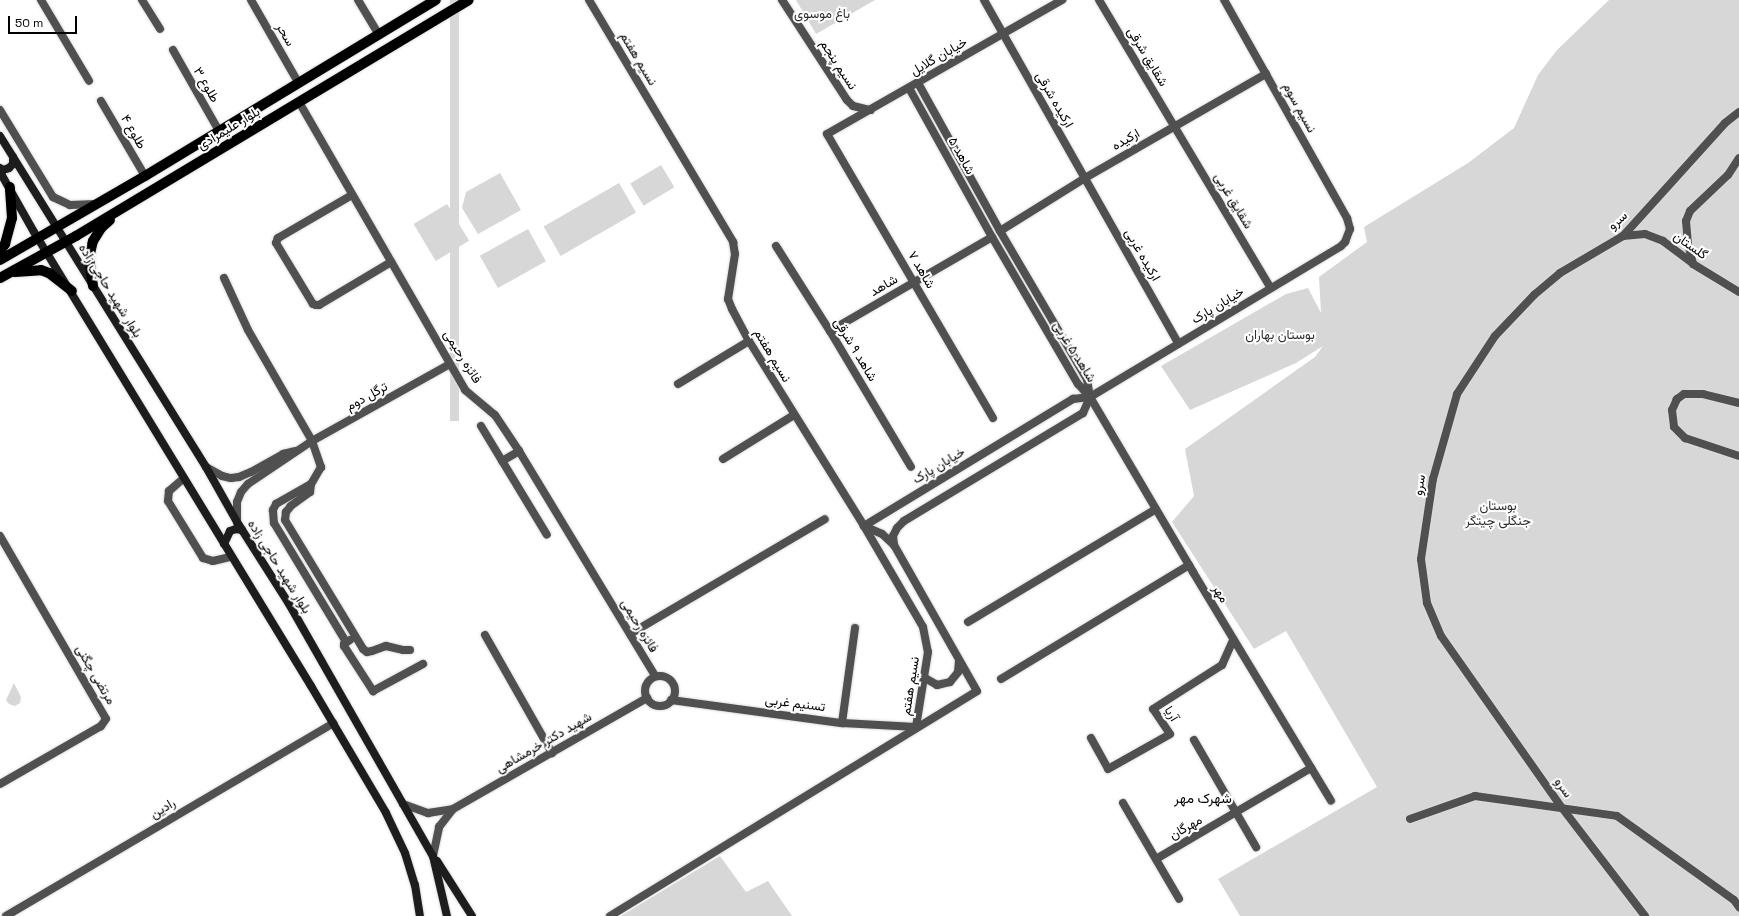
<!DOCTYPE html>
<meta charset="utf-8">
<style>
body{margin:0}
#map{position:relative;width:1739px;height:916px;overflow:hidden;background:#fff;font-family:"Space Grotesk",Vazirmatn,sans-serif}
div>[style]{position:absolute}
.green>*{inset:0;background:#d7d7d7;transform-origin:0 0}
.roads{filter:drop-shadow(0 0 1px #dbdbdb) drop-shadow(0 0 1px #dbdbdb)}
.minor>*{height:8px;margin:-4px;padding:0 4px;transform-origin:4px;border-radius:4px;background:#505050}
.tertiary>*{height:8px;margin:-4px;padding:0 4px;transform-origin:4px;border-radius:4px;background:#505050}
.tertiary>.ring{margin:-4px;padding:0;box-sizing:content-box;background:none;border:8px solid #505050;border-radius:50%}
.secondary>*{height:8px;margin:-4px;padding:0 4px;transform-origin:4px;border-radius:4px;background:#1d1d1d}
.primary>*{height:10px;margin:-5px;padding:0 5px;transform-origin:5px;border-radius:5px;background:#000}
span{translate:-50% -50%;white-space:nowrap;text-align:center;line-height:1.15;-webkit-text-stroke:4px #fff;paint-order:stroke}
.park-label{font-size:13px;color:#2e2e2e}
.street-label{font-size:13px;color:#000}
.neighbourhood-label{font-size:14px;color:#000}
.scale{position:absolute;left:8px;top:16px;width:69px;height:18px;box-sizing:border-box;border:2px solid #000;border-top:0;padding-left:5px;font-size:12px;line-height:14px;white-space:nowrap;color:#000;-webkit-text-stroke:3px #fff;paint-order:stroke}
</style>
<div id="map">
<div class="green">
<i style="left:450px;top:0;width:9px;height:421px"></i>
<i style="clip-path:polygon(796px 0,875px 0,816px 34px)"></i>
<i style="clip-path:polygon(1609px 0,1739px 0,1739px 916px,1240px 916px,1218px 879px,1377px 787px,1286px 631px,1254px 649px,1172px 522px,1194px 496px,1185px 449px,1315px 357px,1323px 346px,1296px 363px,1190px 410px,1161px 366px,1286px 294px,1308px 288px,1321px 313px,1319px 277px,1367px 242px,1364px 227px,1468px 163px,1514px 128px,1538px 75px,1557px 50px)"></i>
<i style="left:661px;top:165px;width:26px;height:36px;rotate:59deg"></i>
<i style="clip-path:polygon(500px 173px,521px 210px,478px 234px,462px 208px,466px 192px)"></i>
<i style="left:619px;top:183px;width:34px;height:87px;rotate:60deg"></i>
<i style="left:447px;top:204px;width:43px;height:39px;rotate:59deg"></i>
<i style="left:528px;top:229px;width:37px;height:55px;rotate:61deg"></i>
<i style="clip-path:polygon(14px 683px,21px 697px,20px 703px,15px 706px,9px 704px,6px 700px)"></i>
<i style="clip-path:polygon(720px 856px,746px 892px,768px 881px,792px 916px,621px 916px)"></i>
</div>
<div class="roads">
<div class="minor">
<i style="left:41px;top:0;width:94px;rotate:59.3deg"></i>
<i style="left:142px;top:0;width:34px;rotate:58deg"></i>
<i style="left:251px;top:0;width:95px;rotate:60.2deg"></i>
<i style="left:358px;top:0;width:41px;rotate:59deg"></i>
<i style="left:589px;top:0;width:282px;rotate:59.2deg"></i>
<i style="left:733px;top:242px;width:12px;rotate:81deg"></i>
<i style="left:735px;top:254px;width:46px;rotate:98.8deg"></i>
<i style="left:728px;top:299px;width:11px;rotate:68deg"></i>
<i style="left:732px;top:309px;width:36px;rotate:62deg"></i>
<i style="left:749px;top:341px;width:218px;rotate:58.1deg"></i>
<i style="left:864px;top:526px;width:117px;rotate:59.7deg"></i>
<i style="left:923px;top:627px;width:25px;rotate:79deg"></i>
<i style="left:928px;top:652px;width:76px;rotate:99.1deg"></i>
<i style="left:984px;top:0;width:395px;rotate:60.5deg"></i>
<i style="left:1099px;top:0;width:335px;rotate:59.2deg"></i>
<i style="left:173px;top:50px;width:93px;rotate:60.4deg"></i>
<i style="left:918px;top:83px;width:169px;rotate:61deg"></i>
<i style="left:1000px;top:231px;width:172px;rotate:59.6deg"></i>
<i style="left:1087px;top:379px;width:18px;rotate:81deg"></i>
<i style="left:909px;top:88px;width:171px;rotate:60.9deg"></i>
<i style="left:992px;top:237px;width:170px;rotate:59.7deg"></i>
<i style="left:1078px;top:384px;width:18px;rotate:47deg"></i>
<i style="left:1090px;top:397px;width:203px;rotate:59.5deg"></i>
<i style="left:1193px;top:572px;width:267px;rotate:58.9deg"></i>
<i style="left:101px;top:101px;width:87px;rotate:59.6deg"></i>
<i style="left:0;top:110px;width:102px;rotate:58.7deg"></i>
<i style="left:53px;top:197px;width:19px;rotate:25deg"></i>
<i style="left:70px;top:205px;width:26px;rotate:-2deg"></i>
<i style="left:352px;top:195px;width:86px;rotate:149.8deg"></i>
<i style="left:278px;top:238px;width:5px;rotate:112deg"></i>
<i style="left:276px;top:243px;width:71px;rotate:58.8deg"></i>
<i style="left:313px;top:304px;width:3px;rotate:18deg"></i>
<i style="left:316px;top:305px;width:3px"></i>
<i style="left:319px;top:305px;width:84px;rotate:-30.8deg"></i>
<i style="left:1000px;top:231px;width:100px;rotate:-31.9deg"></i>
<i style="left:1085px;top:178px;width:209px;rotate:-29.9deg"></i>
<i style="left:776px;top:246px;width:101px;rotate:57.6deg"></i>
<i style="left:830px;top:331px;width:158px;rotate:59.2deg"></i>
<i style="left:224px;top:278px;width:57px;rotate:65.2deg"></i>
<i style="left:248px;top:330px;width:128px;rotate:60deg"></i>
<i style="left:312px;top:441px;width:28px;rotate:71deg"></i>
<i style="left:321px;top:467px;width:20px;rotate:120deg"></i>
<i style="left:311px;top:484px;width:8px;rotate:97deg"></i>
<i style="left:310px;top:492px;width:24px;rotate:144deg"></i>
<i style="left:291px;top:506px;width:8px;rotate:130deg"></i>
<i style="left:286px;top:512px;width:8px;rotate:97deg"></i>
<i style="left:285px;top:520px;width:151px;rotate:58.8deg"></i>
<i style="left:363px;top:649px;width:5px;rotate:37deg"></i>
<i style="left:367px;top:652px;width:5px;rotate:-11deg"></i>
<i style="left:372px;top:651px;width:15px;rotate:-20deg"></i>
<i style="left:386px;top:646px;width:17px;rotate:13deg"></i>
<i style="left:403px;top:650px;width:7px"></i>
<i style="left:830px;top:331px;width:187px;rotate:-30.1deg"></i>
<i style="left:678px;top:384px;width:83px;rotate:-31.2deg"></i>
<i style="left:993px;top:418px;width:329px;rotate:-120.3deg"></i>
<i style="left:827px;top:134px;width:271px;rotate:-29.7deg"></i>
<i style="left:481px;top:426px;width:127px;rotate:58.8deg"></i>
<i style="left:723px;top:459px;width:84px;rotate:-31.8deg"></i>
<i style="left:502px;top:461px;width:20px;rotate:-30deg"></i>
<i style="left:184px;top:478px;width:20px;rotate:139deg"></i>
<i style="left:169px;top:491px;width:10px;rotate:96deg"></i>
<i style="left:168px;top:501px;width:67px;rotate:58.4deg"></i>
<i style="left:203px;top:558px;width:10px;rotate:17deg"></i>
<i style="left:213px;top:561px;width:18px;rotate:-13deg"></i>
<i style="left:311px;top:484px;width:40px;rotate:150.3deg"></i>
<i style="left:276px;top:504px;width:7px;rotate:117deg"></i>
<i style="left:273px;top:510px;width:13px;rotate:86deg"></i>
<i style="left:274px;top:523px;width:139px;rotate:58.8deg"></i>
<i style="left:864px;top:526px;width:245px;rotate:-31.3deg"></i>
<i style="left:1073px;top:399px;width:17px;rotate:-7deg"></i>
<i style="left:1090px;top:397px;width:293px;rotate:-31deg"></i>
<i style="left:1341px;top:246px;width:6px;rotate:-45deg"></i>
<i style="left:1345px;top:242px;width:14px;rotate:-69deg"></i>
<i style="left:1350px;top:229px;width:11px;rotate:-105deg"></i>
<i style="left:1347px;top:218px;width:250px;rotate:-119.4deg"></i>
<i style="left:0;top:536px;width:211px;rotate:59.9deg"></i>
<i style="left:106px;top:719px;width:9px;rotate:126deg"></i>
<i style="left:101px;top:726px;width:116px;rotate:150.1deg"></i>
<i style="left:894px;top:545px;width:9px;rotate:-96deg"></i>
<i style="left:893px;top:536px;width:9px;rotate:-63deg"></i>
<i style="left:897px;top:528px;width:10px;rotate:-45deg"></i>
<i style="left:904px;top:521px;width:209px;rotate:-31.1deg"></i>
<i style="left:1083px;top:413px;width:17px;rotate:-66deg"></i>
<i style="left:968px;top:622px;width:219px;rotate:-31deg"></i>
<i style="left:630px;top:634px;width:226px;rotate:-30.5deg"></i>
<i style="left:485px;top:635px;width:136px;rotate:60.4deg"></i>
<i style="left:350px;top:640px;width:7px;rotate:146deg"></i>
<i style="left:344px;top:644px;width:2px;rotate:90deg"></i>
<i style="left:344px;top:646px;width:54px;rotate:57.2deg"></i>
<i style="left:373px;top:691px;width:57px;rotate:-28.4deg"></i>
<i style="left:925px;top:678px;width:14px;rotate:30deg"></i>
<i style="left:937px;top:685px;width:13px;rotate:-13deg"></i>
<i style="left:950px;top:682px;width:13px;rotate:-51deg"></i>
<i style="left:958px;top:672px;width:11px;rotate:-85deg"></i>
<i style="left:1001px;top:679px;width:220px;rotate:-31.2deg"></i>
<i style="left:842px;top:723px;width:96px;rotate:-82.2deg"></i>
<i style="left:1091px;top:738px;width:35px;rotate:61deg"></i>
<i style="left:1108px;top:769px;width:71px;rotate:-29.4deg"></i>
<i style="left:1170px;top:734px;width:30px;rotate:-124deg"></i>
<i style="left:1153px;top:709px;width:82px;rotate:-32.5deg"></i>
<i style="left:1222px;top:665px;width:27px;rotate:-66deg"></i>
<i style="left:1194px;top:740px;width:124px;rotate:59.9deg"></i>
<i style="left:1123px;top:803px;width:111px;rotate:59.7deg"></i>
<i style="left:1410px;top:819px;width:69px;rotate:-19.5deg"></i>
<i style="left:1475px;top:796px;width:143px;rotate:8deg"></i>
<i style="left:1617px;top:816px;width:144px;rotate:35.7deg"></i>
<i style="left:1734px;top:900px;width:9px;rotate:54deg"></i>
<i style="left:1156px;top:859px;width:180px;rotate:-30.4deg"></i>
<i style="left:6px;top:916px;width:380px;rotate:-30.5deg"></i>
<i style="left:610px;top:916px;width:430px;rotate:-31.5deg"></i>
<i style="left:977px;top:691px;width:168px;rotate:-119.6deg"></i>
<i style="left:894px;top:545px;width:16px;rotate:-137deg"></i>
<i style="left:882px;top:534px;width:20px;rotate:-156deg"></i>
</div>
<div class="tertiary">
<i style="left:782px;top:0;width:119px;rotate:57deg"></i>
<i style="left:847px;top:100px;width:8px;rotate:45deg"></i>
<i style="left:853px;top:106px;width:18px;rotate:13deg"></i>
<i style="left:299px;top:102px;width:332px;rotate:60deg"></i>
<i style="left:465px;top:390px;width:39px;rotate:40deg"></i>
<i style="left:495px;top:415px;width:43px;rotate:56.3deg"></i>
<i style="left:519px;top:451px;width:263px;rotate:58.8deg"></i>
<i style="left:1623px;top:236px;width:22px;rotate:-5deg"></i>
<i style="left:1645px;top:234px;width:19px;rotate:21deg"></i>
<i style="left:1663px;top:241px;width:38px;rotate:37deg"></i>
<i style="left:1693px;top:264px;width:54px;rotate:31.3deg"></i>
<i style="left:1693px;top:264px;width:21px;rotate:-104deg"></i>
<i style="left:1688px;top:244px;width:23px;rotate:-95deg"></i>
<i style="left:1686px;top:221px;width:11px;rotate:-68deg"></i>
<i style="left:1690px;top:211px;width:52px;rotate:-43.5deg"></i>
<i style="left:1728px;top:175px;width:20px;rotate:-57deg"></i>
<i style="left:1739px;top:403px;width:37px;rotate:-166deg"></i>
<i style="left:1703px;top:394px;width:19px;rotate:180deg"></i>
<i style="left:1684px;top:394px;width:9px;rotate:144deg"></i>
<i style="left:1677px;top:399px;width:12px;rotate:114deg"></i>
<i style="left:1672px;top:410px;width:17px;rotate:83deg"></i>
<i style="left:1674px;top:427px;width:16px;rotate:45deg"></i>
<i style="left:1685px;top:438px;width:57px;rotate:18.4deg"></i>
<i style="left:206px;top:467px;width:18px;rotate:29deg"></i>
<i style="left:222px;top:476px;width:9px;rotate:13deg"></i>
<i style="left:231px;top:478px;width:8px;rotate:-7deg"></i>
<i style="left:239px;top:477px;width:13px;rotate:-23deg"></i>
<i style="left:251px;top:472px;width:37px;rotate:-29deg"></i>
<i style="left:283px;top:454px;width:12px;rotate:-14deg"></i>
<i style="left:237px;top:522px;width:20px;rotate:-90deg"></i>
<i style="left:237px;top:502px;width:11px;rotate:-68deg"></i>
<i style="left:241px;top:492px;width:11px;rotate:-49deg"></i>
<i style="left:248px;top:484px;width:77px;rotate:-33.9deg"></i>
<i style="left:312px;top:441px;width:158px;rotate:-29.2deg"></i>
<i class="ring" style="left:645px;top:676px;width:22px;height:22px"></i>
<i style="left:671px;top:700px;width:173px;rotate:7.7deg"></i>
<i style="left:842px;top:723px;width:74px;rotate:3.1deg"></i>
<i style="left:403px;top:804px;width:27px;rotate:20deg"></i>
<i style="left:428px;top:813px;width:25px;rotate:-9deg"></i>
<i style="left:453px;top:809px;width:224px;rotate:-29.8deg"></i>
<i style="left:433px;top:856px;width:30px;rotate:-78deg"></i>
<i style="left:439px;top:827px;width:23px;rotate:-52deg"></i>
<i style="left:1645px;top:916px;width:136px;rotate:-127.5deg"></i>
<i style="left:1562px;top:808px;width:210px;rotate:-125.1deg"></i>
<i style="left:1441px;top:636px;width:36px;rotate:-113deg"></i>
<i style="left:1427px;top:603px;width:44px;rotate:-97.8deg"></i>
<i style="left:1421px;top:559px;width:81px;rotate:-81.5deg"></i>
<i style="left:1433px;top:479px;width:88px;rotate:-74.2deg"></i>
<i style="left:1457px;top:394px;width:69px;rotate:-56.8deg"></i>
<i style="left:1495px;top:336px;width:57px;rotate:-46.4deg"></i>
<i style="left:1534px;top:295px;width:34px;rotate:-40deg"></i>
<i style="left:1560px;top:273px;width:73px;rotate:-30.4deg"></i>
<i style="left:1623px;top:236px;width:152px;rotate:-47.9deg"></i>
<i style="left:1725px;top:123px;width:18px;rotate:-38deg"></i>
</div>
<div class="secondary">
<i style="left:0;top:136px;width:390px;rotate:58.1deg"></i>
<i style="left:206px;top:467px;width:63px;rotate:60.6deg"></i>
<i style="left:237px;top:522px;width:97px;rotate:57.6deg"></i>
<i style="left:289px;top:604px;width:290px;rotate:60.3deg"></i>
<i style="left:433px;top:856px;width:62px;rotate:76.9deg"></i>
<i style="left:0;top:168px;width:4px;rotate:34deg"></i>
<i style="left:3px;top:170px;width:6px;rotate:-18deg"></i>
<i style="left:9px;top:168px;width:6px;rotate:-45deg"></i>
<i style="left:13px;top:164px;width:7px;rotate:-90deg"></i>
<i style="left:0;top:172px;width:69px;rotate:60.5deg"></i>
<i style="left:34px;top:232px;width:532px;rotate:58.61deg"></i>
<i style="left:311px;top:686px;width:147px;rotate:59.4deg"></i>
<i style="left:386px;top:813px;width:44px;rotate:64.6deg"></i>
<i style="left:405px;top:853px;width:34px;rotate:73deg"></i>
<i style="left:415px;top:885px;width:31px;rotate:81deg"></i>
<i style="left:224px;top:544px;width:14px;rotate:-65deg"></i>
<i style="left:230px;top:531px;width:6px;rotate:-18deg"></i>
<i style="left:236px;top:529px;width:6px;rotate:9deg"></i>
<i style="left:437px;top:861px;width:65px;rotate:57.5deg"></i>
</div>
<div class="primary">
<i style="left:0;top:251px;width:9px;rotate:-54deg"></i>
<i style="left:5px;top:244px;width:27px;rotate:-75deg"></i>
<i style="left:12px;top:218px;width:31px;rotate:-94deg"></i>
<i style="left:0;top:260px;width:168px;rotate:-30.1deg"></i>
<i style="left:145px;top:176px;width:340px;rotate:-31.2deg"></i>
<i style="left:15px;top:272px;width:26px;rotate:-4deg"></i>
<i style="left:41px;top:270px;width:9px;rotate:21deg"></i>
<i style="left:49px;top:273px;width:29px;rotate:38deg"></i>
<i style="left:0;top:278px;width:87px;rotate:-28.9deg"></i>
<i style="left:76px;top:236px;width:458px;rotate:-31deg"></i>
<i style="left:93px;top:286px;width:28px;rotate:-98deg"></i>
<i style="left:89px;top:258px;width:17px;rotate:-77deg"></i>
<i style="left:93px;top:241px;width:15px;rotate:-58deg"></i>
<i style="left:101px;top:228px;width:12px;rotate:-42deg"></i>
</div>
</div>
<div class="park-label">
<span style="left:822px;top:14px">باغ موسوی</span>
<span style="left:1280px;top:335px">بوستان بهاران</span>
<span style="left:1498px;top:514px">بوستان<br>جنگلی چیتگر</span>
</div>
<div class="street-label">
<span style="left:285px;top:35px;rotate:60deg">سحر</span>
<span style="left:939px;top:57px;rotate:-30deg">خیابان گلایل</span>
<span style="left:1147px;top:57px;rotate:59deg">شقایق شرقی</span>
<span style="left:638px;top:59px;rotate:59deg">نسیم هفتم</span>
<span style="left:838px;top:65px;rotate:57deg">نسیم پنجم</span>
<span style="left:206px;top:85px;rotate:60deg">طلوع ۳</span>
<span style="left:1054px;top:100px;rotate:60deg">ارکیده شرقی</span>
<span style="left:1299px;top:108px;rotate:61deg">نسیم سوم</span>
<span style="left:229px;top:129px;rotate:-31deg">بلوار علیمرادی</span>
<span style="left:133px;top:132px;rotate:60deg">طلوع ۴</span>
<span style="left:1126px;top:140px;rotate:-30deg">ارکیده</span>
<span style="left:961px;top:156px;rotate:61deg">شاهد ۵</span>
<span style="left:1233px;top:201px;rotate:59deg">شقایق غربی</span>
<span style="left:1618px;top:221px;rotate:-42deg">سرو</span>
<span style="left:1690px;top:246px;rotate:35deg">گلستان</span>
<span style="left:1142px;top:255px;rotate:60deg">ارکیده غربی</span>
<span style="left:921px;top:270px;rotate:60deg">شاهد ۷</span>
<span style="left:884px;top:286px;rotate:-30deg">شاهد</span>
<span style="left:110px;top:291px;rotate:58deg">بلوار شهید حاجی زاده</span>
<span style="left:1218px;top:306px;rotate:-31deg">خیابان پارک</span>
<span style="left:855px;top:350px;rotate:59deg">شاهد ۹ شرقی</span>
<span style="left:1074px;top:352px;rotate:58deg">شاهد ۵ غربی</span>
<span style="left:772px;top:356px;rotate:59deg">نسیم هفتم</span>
<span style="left:462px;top:357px;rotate:58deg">فائزه رحیمی</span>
<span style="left:367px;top:397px;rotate:-29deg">ترگل دوم</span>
<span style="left:939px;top:466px;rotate:-31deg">خیابان پارک</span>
<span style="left:1420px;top:485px;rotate:-80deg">سرو</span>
<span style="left:279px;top:567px;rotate:58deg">بلوار شهید حاجی زاده</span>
<span style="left:1220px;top:594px;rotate:59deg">مهر</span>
<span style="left:639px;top:626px;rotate:59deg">فائزه رحیمی</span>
<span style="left:95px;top:675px;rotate:60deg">مرتضی چگنی</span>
<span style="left:911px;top:686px;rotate:-81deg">نسیم هفتم</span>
<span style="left:795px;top:704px;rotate:7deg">تسنیم غربی</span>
<span style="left:1171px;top:714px;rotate:58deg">آریا</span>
<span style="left:544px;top:743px;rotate:-30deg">شهید دکتر خرمشاهی</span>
<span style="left:1563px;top:788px;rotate:55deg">سرو</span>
<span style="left:163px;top:809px;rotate:-31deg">رادین</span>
<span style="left:1186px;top:828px;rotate:-30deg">مهرگان</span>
</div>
<div class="neighbourhood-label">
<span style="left:1203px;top:798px">شهرک مهر</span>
</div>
<div class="scale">50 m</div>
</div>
